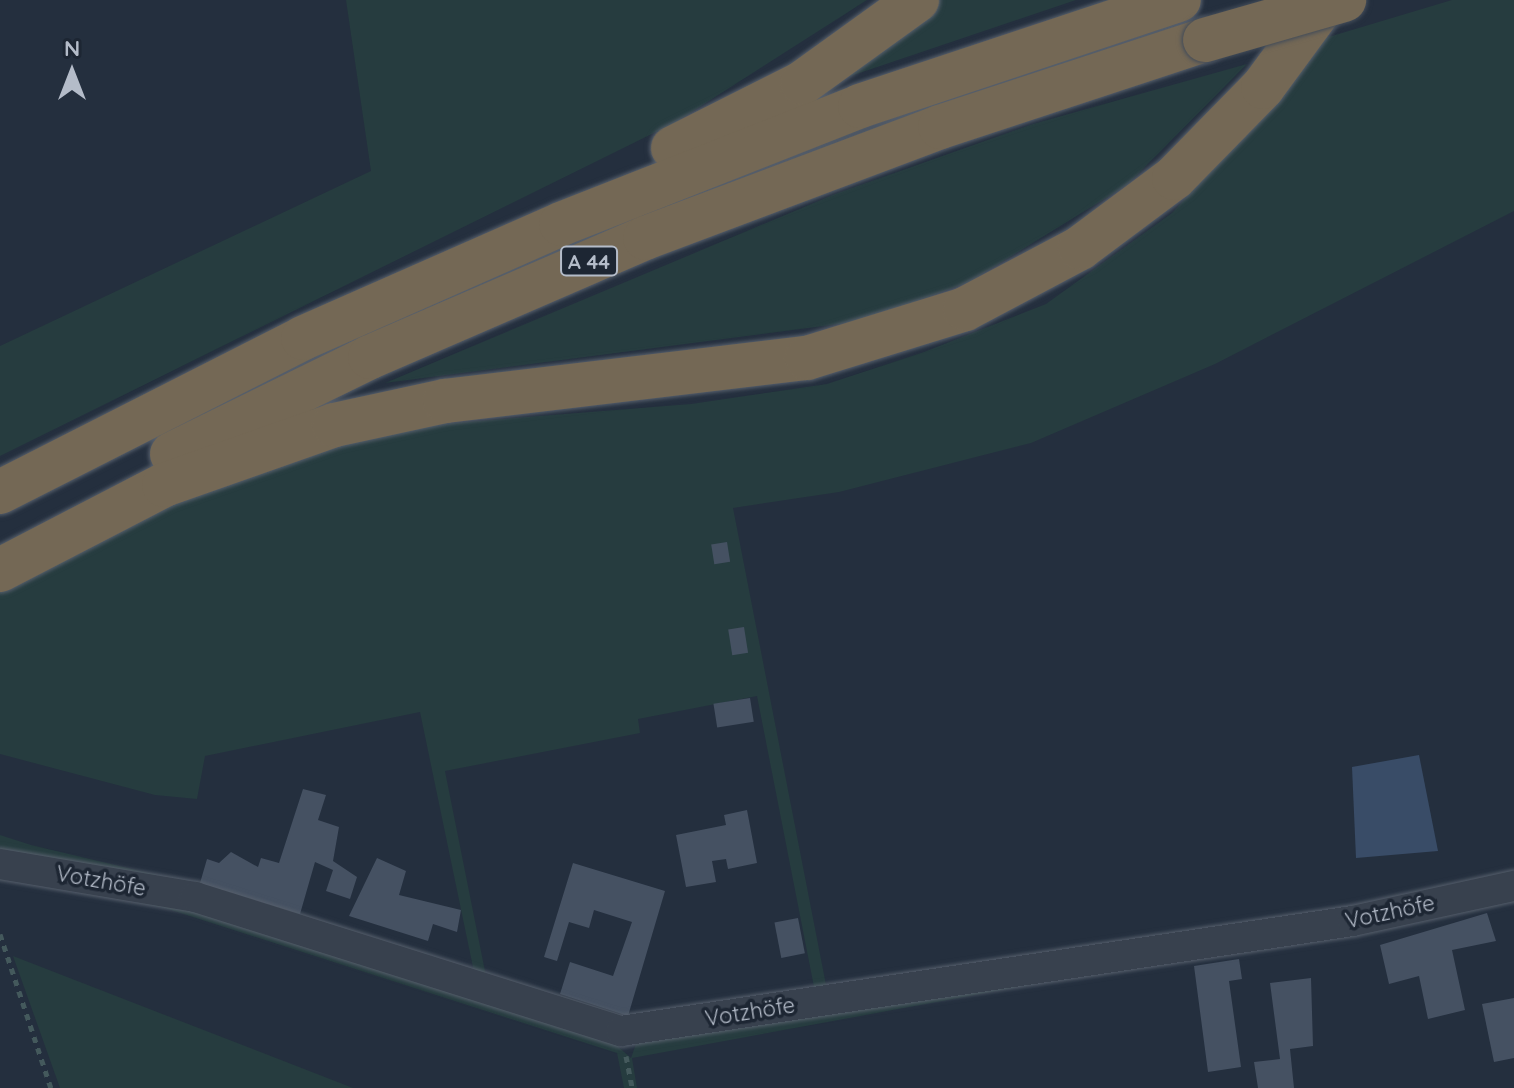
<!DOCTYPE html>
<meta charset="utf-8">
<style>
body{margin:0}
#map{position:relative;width:1514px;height:1088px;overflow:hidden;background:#242f3e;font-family:Quicksand,sans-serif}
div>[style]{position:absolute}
.green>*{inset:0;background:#263c3f}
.water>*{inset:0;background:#394c67}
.building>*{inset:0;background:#455162;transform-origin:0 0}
.path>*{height:5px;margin-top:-2.5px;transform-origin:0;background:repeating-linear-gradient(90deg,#44595c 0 6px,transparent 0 12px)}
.roads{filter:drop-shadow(0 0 2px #565f6c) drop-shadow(0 0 2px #565f6c)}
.minor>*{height:30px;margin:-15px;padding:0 15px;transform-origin:15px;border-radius:15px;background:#38414e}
.highway>*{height:44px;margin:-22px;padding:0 22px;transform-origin:22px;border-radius:22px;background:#746855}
.bridges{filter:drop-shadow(0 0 2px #434c59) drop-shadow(0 0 2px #434c59)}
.highway-bridge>*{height:44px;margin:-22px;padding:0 22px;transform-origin:22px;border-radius:22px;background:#746855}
span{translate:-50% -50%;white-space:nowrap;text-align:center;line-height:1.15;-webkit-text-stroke:7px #1d2633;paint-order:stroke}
.shield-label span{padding:2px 6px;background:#1d2633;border:2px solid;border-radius:6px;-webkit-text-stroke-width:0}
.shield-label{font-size:20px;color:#b4bcc9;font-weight:700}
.street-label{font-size:22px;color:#b4bcc9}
.north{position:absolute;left:32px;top:32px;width:80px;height:80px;-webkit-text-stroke:6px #1d2633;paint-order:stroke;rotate:0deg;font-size:22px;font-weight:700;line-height:32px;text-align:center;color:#b4bcc9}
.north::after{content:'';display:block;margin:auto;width:28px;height:36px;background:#b4bcc9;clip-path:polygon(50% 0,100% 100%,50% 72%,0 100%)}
</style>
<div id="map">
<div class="green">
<i style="clip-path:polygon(346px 0,867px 0,676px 122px,0 456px,0 346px,371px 171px)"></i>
<i style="clip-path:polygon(936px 0,1076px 0,821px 86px)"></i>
<i style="clip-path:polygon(1452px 0,1514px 0,1514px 211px,1215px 364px,1031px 443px,839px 492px,733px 508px,827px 990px,815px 992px,757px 696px,638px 719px,640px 733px,445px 771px,486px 976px,474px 972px,420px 712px,205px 756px,197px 799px,155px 795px,0 754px,0 584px,117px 518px,353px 431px,691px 404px,827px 384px,924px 352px,1046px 304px,1172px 213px,1274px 101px,1312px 42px)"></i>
<i style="clip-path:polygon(1247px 64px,1127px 185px,969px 282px,862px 321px,385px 383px,835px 194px,1033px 124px)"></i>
<i style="clip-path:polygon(0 835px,31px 845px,174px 879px,0 853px)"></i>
<i style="clip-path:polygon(57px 885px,185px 905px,615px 1044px,631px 1058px,636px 1044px,822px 1008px,1143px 964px,632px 1058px,637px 1088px,624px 1088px,617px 1053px,165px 908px)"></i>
<i style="clip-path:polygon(13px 956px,353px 1088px,60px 1088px)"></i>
</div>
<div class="water">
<i style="clip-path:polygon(1419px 755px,1438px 851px,1356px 858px,1352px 767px)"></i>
</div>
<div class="building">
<i style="left:727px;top:542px;width:20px;height:16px;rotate:81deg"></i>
<i style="left:744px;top:627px;width:26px;height:16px;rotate:81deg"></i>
<i style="left:750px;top:698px;width:24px;height:37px;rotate:81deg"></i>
<i style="clip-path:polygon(303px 789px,326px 795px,318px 820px,339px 827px,333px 861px,357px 877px,350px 899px,326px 891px,333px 870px,315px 862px,300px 914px,200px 883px,207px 859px,219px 863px,231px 852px,258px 867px,261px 858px,279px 863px)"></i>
<i style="clip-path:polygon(747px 810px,757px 863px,728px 869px,726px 859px,712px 861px,716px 882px,686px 887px,676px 835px,726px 825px,724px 815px)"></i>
<i style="clip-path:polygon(377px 858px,406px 871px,399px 895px,461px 910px,457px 932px,433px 924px,428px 941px,349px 916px)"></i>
<i style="clip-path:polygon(573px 863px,665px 891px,628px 1016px,560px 994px,570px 962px,613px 976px,632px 922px,594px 910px,589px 928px,569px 922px,557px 961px,544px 957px)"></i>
<i style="clip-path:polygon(1487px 913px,1496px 941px,1452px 950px,1465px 1010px,1428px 1019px,1419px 976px,1389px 984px,1380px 945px)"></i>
<i style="left:798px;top:918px;width:36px;height:24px;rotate:79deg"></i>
<i style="clip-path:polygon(1239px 959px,1242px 979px,1229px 981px,1241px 1067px,1208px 1072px,1194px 966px)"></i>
<i style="clip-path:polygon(1311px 978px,1313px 1046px,1290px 1049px,1294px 1088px,1258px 1088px,1254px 1062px,1280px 1059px,1270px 983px)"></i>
<i style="clip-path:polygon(1514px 998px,1514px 1058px,1494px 1062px,1482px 1004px)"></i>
</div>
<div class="path">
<i style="left:0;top:934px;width:162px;rotate:71.7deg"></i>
<i style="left:626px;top:1056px;width:33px;rotate:79deg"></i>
</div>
<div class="roads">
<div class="minor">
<i style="left:0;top:864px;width:198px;rotate:9.6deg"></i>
<i style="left:195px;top:897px;width:447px;rotate:17.5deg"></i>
<i style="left:621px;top:1031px;width:740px;rotate:-8.55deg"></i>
<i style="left:1353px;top:921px;width:165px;rotate:-12.3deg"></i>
</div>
<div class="highway">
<i style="left:673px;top:148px;width:144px;rotate:-26.7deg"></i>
<i style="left:802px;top:83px;width:142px;rotate:-35.8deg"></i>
<i style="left:172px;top:454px;width:220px;rotate:-26.1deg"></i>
<i style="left:370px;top:357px;width:300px;rotate:-23.4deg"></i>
<i style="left:645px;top:238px;width:315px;rotate:-20.6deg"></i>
<i style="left:940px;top:127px;width:279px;rotate:-18.2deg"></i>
<i style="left:0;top:492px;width:340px;rotate:-26.9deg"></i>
<i style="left:303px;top:338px;width:282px;rotate:-23.8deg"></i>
<i style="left:561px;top:224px;width:321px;rotate:-21.5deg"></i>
<i style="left:860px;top:106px;width:336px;rotate:-18.4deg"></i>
<i style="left:0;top:570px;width:185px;rotate:-27.4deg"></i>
<i style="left:164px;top:485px;width:180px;rotate:-19.4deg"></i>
<i style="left:334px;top:425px;width:114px;rotate:-12.2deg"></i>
<i style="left:445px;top:401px;width:365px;rotate:-6.8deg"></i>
<i style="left:807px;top:358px;width:165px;rotate:-17.2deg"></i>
<i style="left:965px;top:309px;width:130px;rotate:-27.9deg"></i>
<i style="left:1080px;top:248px;width:117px;rotate:-36.7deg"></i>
<i style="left:1174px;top:178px;width:127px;rotate:-45.6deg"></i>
<i style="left:1263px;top:87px;width:108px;rotate:-53.7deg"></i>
</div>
</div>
<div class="bridges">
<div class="highway-bridge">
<i style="left:1205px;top:40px;width:145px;rotate:-16.1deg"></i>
</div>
</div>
<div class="shield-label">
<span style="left:589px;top:261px">A 44</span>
</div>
<div class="street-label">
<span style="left:101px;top:881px;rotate:10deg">Votzhöfe</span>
<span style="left:1390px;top:912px;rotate:-12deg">Votzhöfe</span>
<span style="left:750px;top:1012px;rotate:-9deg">Votzhöfe</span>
</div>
<div class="north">N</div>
</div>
